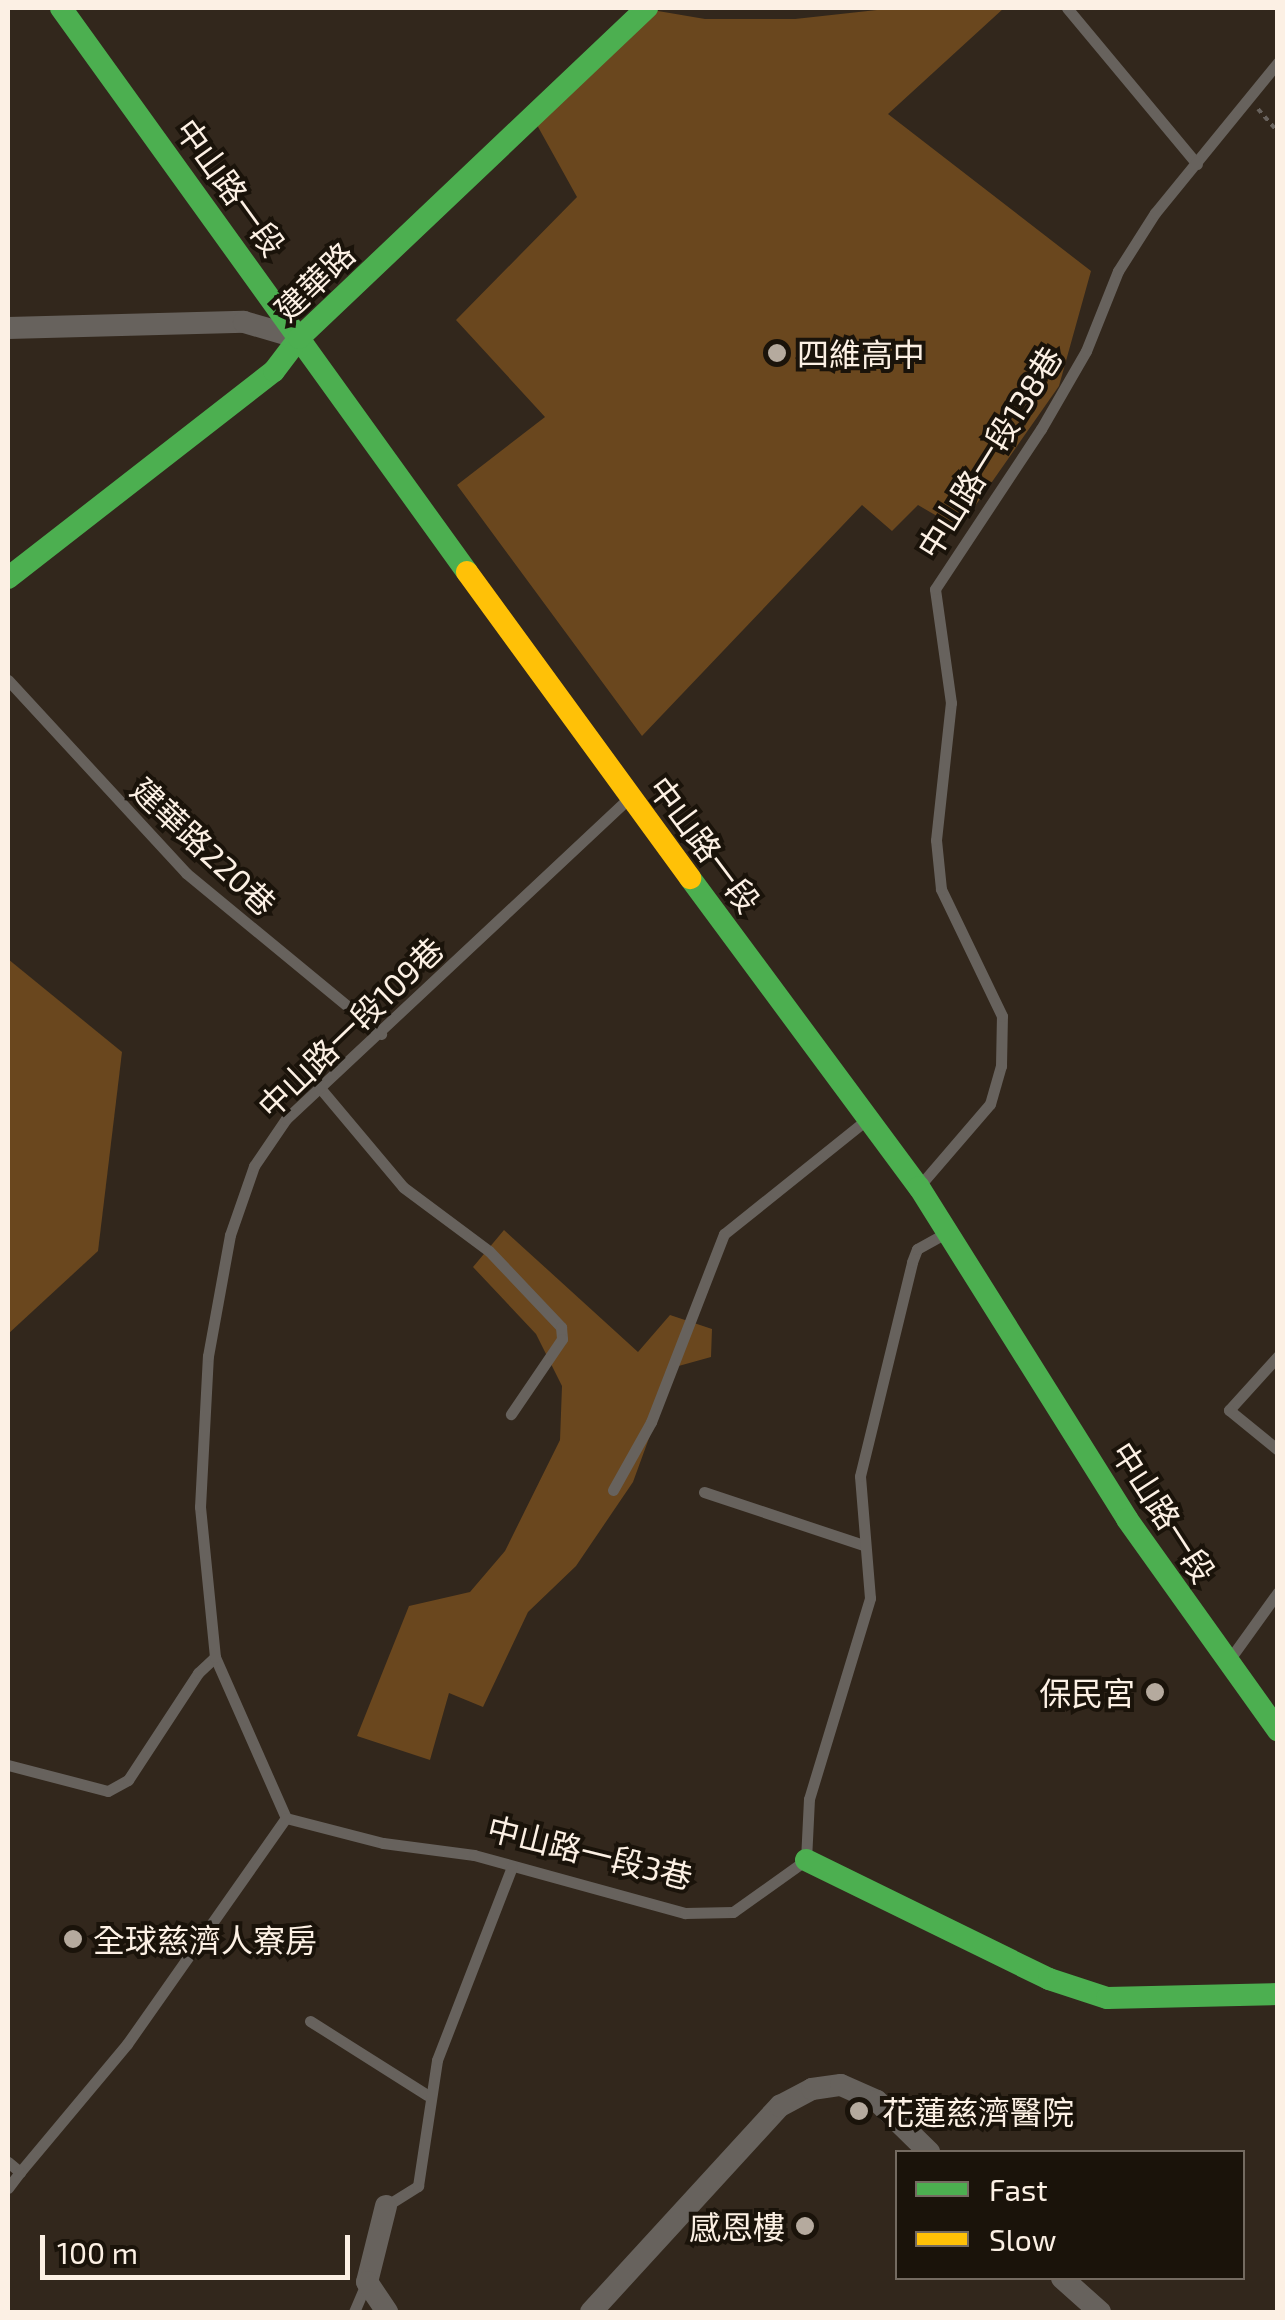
<!DOCTYPE html>
<meta charset="utf-8">
<style>
body{margin:0}
#map{position:relative;width:1285px;height:2320px;overflow:hidden;background:#32271c;font-family:"Exo 2","Noto Sans TC",sans-serif}
div>[style]{position:absolute}
.green>*{inset:0;background:#6a471e}
.path>*{height:4px;margin-top:-2px;transform-origin:0;background:repeating-linear-gradient(90deg,#68625d 0 5px,transparent 0 10px)}
.lane>*{height:11px;margin:-5.5px;padding:0 5.5px;transform-origin:5.5px;border-radius:5.5px;background:#67625d}
.street>*{height:22px;margin:-11px;padding:0 11px;transform-origin:11px;border-radius:11px;background:#67625d}
.fast>*{height:22px;margin:-11px;padding:0 11px;transform-origin:11px;border-radius:11px;background:#4caf50}
.slow>*{height:22px;margin:-11px;padding:0 11px;transform-origin:11px;border-radius:11px;background:#ffc107}
.dots>*{width:28px;height:28px;translate:-50% -50%;box-sizing:border-box;border:5px solid #1a130a;border-radius:50%}
span{translate:-50% -50%;white-space:nowrap;text-align:center;line-height:1.15;-webkit-text-stroke:8px #1a130a;paint-order:stroke}
.street-label{font-size:32px;color:#fcf0e4}
.poi-label{font-size:32px;color:#fcf0e4}
.left{translate:0 -50%;text-align:left}
.right{translate:-100% -50%;text-align:right}
.frame{position:absolute;inset:0;border:10px solid #fcf0e4;pointer-events:none}
.legend{position:absolute;left:895px;top:2150px;width:350px;height:130px;box-sizing:border-box;background:#1a130a;border:2px solid #746b61;margin:0;padding:12px 18px;list-style:none;font-size:30px;color:#fcf0e4}
.legend li{display:flex;align-items:center;gap:20px;height:50px}
.legend b{width:50px;border:2px solid #746b61}
.scale{position:absolute;left:40px;top:2235px;width:310px;height:45px;box-sizing:border-box;border:5px solid #fcf0e4;border-top:0;padding-left:12px;font-size:30px;line-height:35px;white-space:nowrap;color:#fcf0e4;-webkit-text-stroke:8px #1a130a;paint-order:stroke}
</style>
<div id="map">
<div class="green">
<i style="clip-path:polygon(895px 8px,1004px 8px,888px 114px,1091px 271px,1059px 386px,959px 529px,918px 505px,892px 531px,862px 505px,642px 736px,457px 485px,545px 417px,456px 320px,577px 197px,537px 125px,652px 10px,705px 19px,795px 19px)"></i>
<i style="clip-path:polygon(8px 959px,122px 1052px,98px 1251px,8px 1334px)"></i>
<i style="clip-path:polygon(504px 1230px,638px 1352px,670px 1315px,712px 1329px,711px 1357px,675px 1367px,633px 1482px,576px 1566px,528px 1612px,483px 1707px,449px 1693px,430px 1760px,357px 1736px,409px 1606px,470px 1592px,505px 1551px,560px 1440px,562px 1386px,536px 1334px,473px 1267px)"></i>
</div>
<div class="path">
<i style="left:1258px;top:109px;width:30px;rotate:49deg"></i>
</div>
<div class="lane">
<i style="left:1067px;top:8px;width:203px;rotate:50.2deg"></i>
<i style="left:8px;top:680px;width:263px;rotate:47.3deg"></i>
<i style="left:186px;top:873px;width:253px;rotate:39.5deg"></i>
<i style="left:320px;top:1088px;width:129px;rotate:50deg"></i>
<i style="left:403px;top:1187px;width:107px;rotate:36.7deg"></i>
<i style="left:489px;top:1251px;width:105px;rotate:46.5deg"></i>
<i style="left:561px;top:1327px;width:12px;rotate:85deg"></i>
<i style="left:562px;top:1339px;width:91px;rotate:124.2deg"></i>
<i style="left:922px;top:1183px;width:104px;rotate:-49.3deg"></i>
<i style="left:990px;top:1104px;width:40px;rotate:-74deg"></i>
<i style="left:1001px;top:1066px;width:50px;rotate:-88.9deg"></i>
<i style="left:1002px;top:1016px;width:141px;rotate:-115.7deg"></i>
<i style="left:941px;top:889px;width:49px;rotate:-95.8deg"></i>
<i style="left:936px;top:840px;width:138px;rotate:-83.8deg"></i>
<i style="left:951px;top:703px;width:115px;rotate:-98deg"></i>
<i style="left:935px;top:589px;width:192px;rotate:-56.5deg"></i>
<i style="left:1041px;top:429px;width:90px;rotate:-60deg"></i>
<i style="left:1086px;top:351px;width:86px;rotate:-68.2deg"></i>
<i style="left:1118px;top:271px;width:69px;rotate:-57.5deg"></i>
<i style="left:1155px;top:213px;width:195px;rotate:-50.8deg"></i>
<i style="left:1278px;top:1356px;width:73px;rotate:132.2deg"></i>
<i style="left:1229px;top:1410px;width:63px;rotate:39.2deg"></i>
<i style="left:613px;top:1490px;width:78px;rotate:-60.8deg"></i>
<i style="left:651px;top:1422px;width:202px;rotate:-68.8deg"></i>
<i style="left:724px;top:1234px;width:181px;rotate:-38.7deg"></i>
<i style="left:704px;top:1492px;width:168px;rotate:18.4deg"></i>
<i style="left:1232px;top:1656px;width:79px;rotate:-54.3deg"></i>
<i style="left:8px;top:1765px;width:103px;rotate:14.6deg"></i>
<i style="left:108px;top:1791px;width:23px;rotate:-29deg"></i>
<i style="left:128px;top:1780px;width:128px;rotate:-56.8deg"></i>
<i style="left:198px;top:1673px;width:23px;rotate:-43deg"></i>
<i style="left:286px;top:1818px;width:100px;rotate:14.5deg"></i>
<i style="left:383px;top:1843px;width:92px;rotate:7.5deg"></i>
<i style="left:474px;top:1855px;width:219px;rotate:15.4deg"></i>
<i style="left:685px;top:1913px;width:48px;rotate:-1.2deg"></i>
<i style="left:733px;top:1912px;width:90px;rotate:-35.5deg"></i>
<i style="left:806px;top:1860px;width:61px;rotate:-87.2deg"></i>
<i style="left:809px;top:1799px;width:210px;rotate:-73.1deg"></i>
<i style="left:870px;top:1598px;width:122px;rotate:-94.7deg"></i>
<i style="left:860px;top:1476px;width:220px;rotate:-76.3deg"></i>
<i style="left:912px;top:1262px;width:14px;rotate:-69deg"></i>
<i style="left:917px;top:1249px;width:33px;rotate:-29deg"></i>
<i style="left:286px;top:1818px;width:176px;rotate:-113.8deg"></i>
<i style="left:215px;top:1657px;width:151px;rotate:-95.7deg"></i>
<i style="left:200px;top:1507px;width:151px;rotate:-87deg"></i>
<i style="left:208px;top:1356px;width:123px;rotate:-79.7deg"></i>
<i style="left:230px;top:1235px;width:73px;rotate:-70.8deg"></i>
<i style="left:254px;top:1166px;width:57px;rotate:-55.8deg"></i>
<i style="left:286px;top:1119px;width:466px;rotate:-43.1deg"></i>
<i style="left:310px;top:2021px;width:138px;rotate:32.3deg"></i>
<i style="left:8px;top:2162px;width:16px;rotate:40deg"></i>
<i style="left:20px;top:2172px;width:167px;rotate:-50.1deg"></i>
<i style="left:127px;top:2044px;width:276px;rotate:-54.9deg"></i>
<i style="left:8px;top:2188px;width:20px;rotate:-53deg"></i>
<i style="left:386px;top:2206px;width:38px;rotate:-32deg"></i>
<i style="left:418px;top:2186px;width:127px;rotate:-81.4deg"></i>
<i style="left:437px;top:2060px;width:207px;rotate:-68.8deg"></i>
<i style="left:354px;top:2312px;width:33px;rotate:-67deg"></i>
</div>
<div class="street">
<i style="left:8px;top:328px;width:236px;rotate:-1.5deg"></i>
<i style="left:244px;top:322px;width:57px;rotate:16.2deg"></i>
<i style="left:386px;top:2206px;width:78px;rotate:104deg"></i>
<i style="left:367px;top:2282px;width:36px;rotate:56deg"></i>
<i style="left:1062px;top:2278px;width:51px;rotate:41.8deg"></i>
<i style="left:591px;top:2312px;width:280px;rotate:-47.5deg"></i>
<i style="left:780px;top:2106px;width:36px;rotate:-28deg"></i>
<i style="left:812px;top:2089px;width:29px;rotate:-8deg"></i>
<i style="left:841px;top:2085px;width:39px;rotate:24deg"></i>
<i style="left:877px;top:2101px;width:73px;rotate:44.4deg"></i>
</div>
<div class="fast">
<i style="left:61px;top:8px;width:695px;rotate:54.25deg"></i>
<i style="left:8px;top:578px;width:337px;rotate:-37.9deg"></i>
<i style="left:274px;top:371px;width:41px;rotate:-52.9deg"></i>
<i style="left:299px;top:338px;width:480px;rotate:-43.5deg"></i>
<i style="left:690px;top:878px;width:385px;rotate:53.5deg"></i>
<i style="left:919px;top:1187px;width:392px;rotate:57.9deg"></i>
<i style="left:1127px;top:1519px;width:260px;rotate:54.5deg"></i>
<i style="left:806px;top:1860px;width:271px;rotate:26.1deg"></i>
<i style="left:1049px;top:1979px;width:61px;rotate:18.1deg"></i>
<i style="left:1107px;top:1998px;width:171px;rotate:-1.3deg"></i>
</div>
<div class="slow">
<i style="left:467px;top:572px;width:379px;rotate:53.9deg"></i>
</div>
<div class="dots">
<i style="left:777px;top:353px;background:#b5aa9e"></i>
<i style="left:1155px;top:1692px;background:#b5aa9e"></i>
<i style="left:73px;top:1939px;background:#b5aa9e"></i>
<i style="left:859px;top:2111px;background:#b5aa9e"></i>
<i style="left:805px;top:2226px;background:#b5aa9e"></i>
</div>
<div class="street-label">
<span style="left:231px;top:187px;rotate:54deg">中山路一段</span>
<span style="left:314px;top:281px;rotate:-44deg">建華路</span>
<span style="left:989px;top:452px;rotate:-58deg">中山路一段138巷</span>
<span style="left:705px;top:844px;rotate:53deg">中山路一段</span>
<span style="left:204px;top:846px;rotate:43deg">建華路220巷</span>
<span style="left:350px;top:1027px;rotate:-44deg">中山路一段109巷</span>
<span style="left:1164px;top:1512px;rotate:57deg">中山路一段</span>
<span style="left:590px;top:1852px;rotate:14deg">中山路一段3巷</span>
</div>
<div class="poi-label">
<span class="left" style="left:797px;top:353px">四維高中</span>
<span class="right" style="left:1135px;top:1692px">保民宮</span>
<span class="left" style="left:93px;top:1939px">全球慈濟人寮房</span>
<span class="left" style="left:882px;top:2111px">花蓮慈濟醫院</span>
<span class="right" style="left:785px;top:2226px">感恩樓</span>
</div>
<div class="frame"></div>
<ul class="legend">
<li><b style="height:12px;background:#4caf50"></b>Fast</li>
<li><b style="height:12px;background:#ffc107"></b>Slow</li>
</ul>
<div class="scale">100 m</div>
</div>
